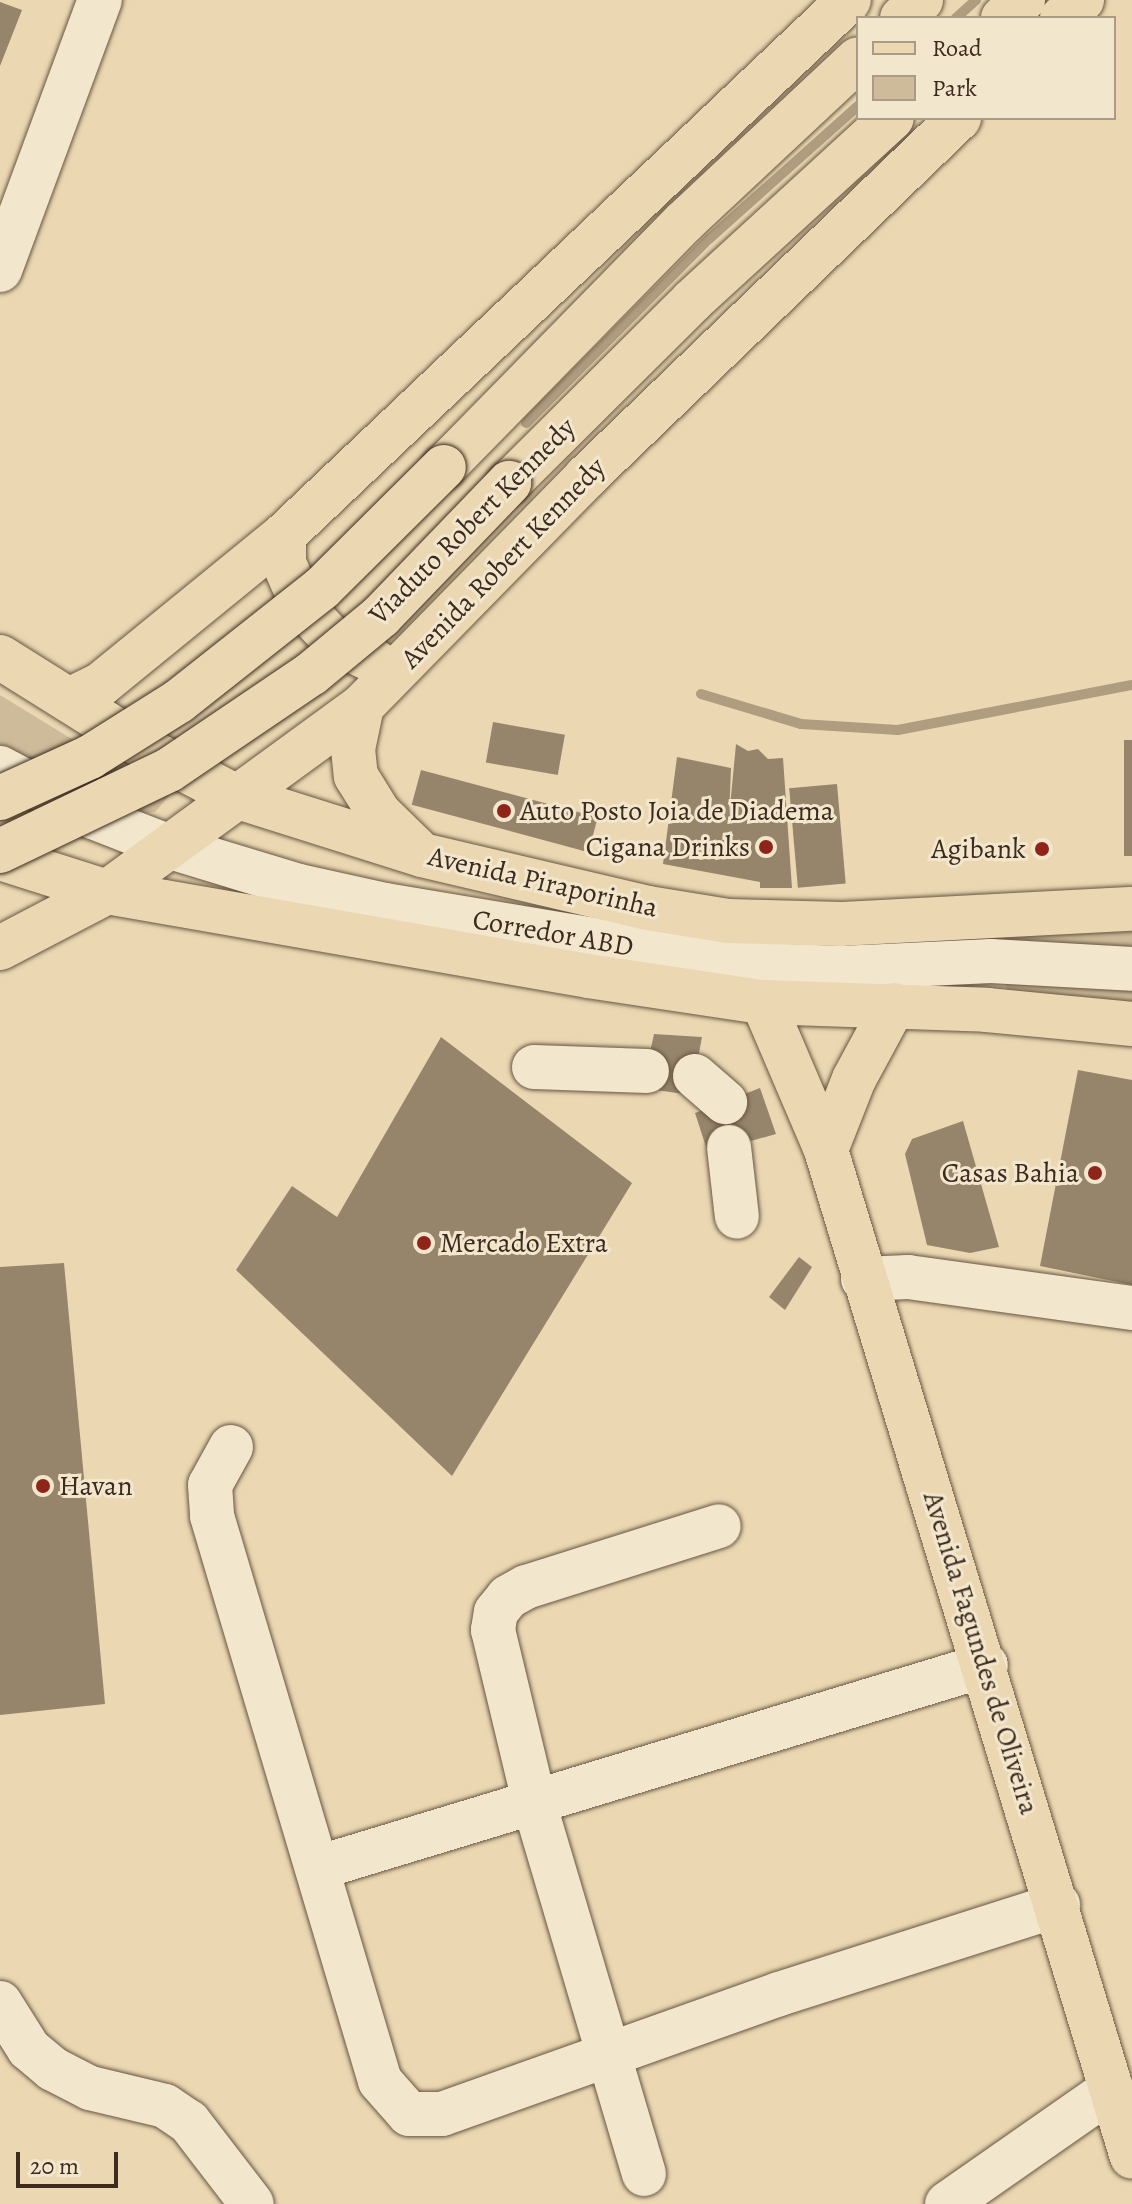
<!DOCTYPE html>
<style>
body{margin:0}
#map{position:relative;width:1132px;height:2204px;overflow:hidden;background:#ebd8b2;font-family:Alegreya,serif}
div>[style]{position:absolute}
.green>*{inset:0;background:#cdbb99}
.stream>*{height:10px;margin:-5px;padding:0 5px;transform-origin:5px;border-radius:5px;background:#b09d80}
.building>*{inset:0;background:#97856b;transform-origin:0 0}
.roads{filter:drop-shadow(0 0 2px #685643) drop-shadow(0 0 2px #685643)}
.minor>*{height:44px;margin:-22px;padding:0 22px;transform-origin:22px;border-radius:22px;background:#f2e6cd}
.major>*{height:44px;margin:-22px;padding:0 22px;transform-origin:22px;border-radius:22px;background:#ebd8b2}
.bridges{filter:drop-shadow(0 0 2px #3c2b1e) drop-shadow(0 0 2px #3c2b1e)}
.major-bridge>*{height:44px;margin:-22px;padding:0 22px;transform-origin:22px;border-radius:22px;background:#ebd8b2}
.dots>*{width:22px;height:22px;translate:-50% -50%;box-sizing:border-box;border:4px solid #f2e6cd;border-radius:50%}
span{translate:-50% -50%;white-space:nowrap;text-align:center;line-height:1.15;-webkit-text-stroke:6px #f2e6cd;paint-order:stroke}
.street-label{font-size:28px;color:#3c2b1e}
.poi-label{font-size:28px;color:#3c2b1e}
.left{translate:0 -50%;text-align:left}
.right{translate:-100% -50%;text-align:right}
.legend{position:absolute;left:856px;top:16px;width:260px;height:104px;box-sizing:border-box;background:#f2e6cd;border:2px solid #a99b87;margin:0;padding:10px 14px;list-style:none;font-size:24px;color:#3c2b1e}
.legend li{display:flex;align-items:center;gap:16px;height:40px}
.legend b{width:40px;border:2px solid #a99b87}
.scale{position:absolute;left:16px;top:2152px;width:102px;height:36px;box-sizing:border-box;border:4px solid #3c2b1e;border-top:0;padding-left:10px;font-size:24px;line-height:28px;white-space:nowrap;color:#3c2b1e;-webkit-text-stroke:6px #f2e6cd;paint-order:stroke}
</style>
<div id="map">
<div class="green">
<i style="clip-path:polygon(0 695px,75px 741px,170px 788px,170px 795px,155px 812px,144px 813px,0 749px)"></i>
<i style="clip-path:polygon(1039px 922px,1132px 922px,1132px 1004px,1008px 993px,997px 952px)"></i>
</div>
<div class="stream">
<i style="left:956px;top:18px;width:27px;rotate:-42deg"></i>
<i style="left:526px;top:423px;width:260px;rotate:-45.2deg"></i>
<i style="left:709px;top:239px;width:200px;rotate:-41.8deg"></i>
<i style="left:701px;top:694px;width:104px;rotate:16.7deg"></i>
<i style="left:801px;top:724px;width:97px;rotate:3.5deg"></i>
<i style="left:898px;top:730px;width:238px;rotate:-10.9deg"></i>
</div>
<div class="building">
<i style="clip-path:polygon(0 2px,22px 10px,0 66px)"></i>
<i style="left:493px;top:722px;width:73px;height:41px;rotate:10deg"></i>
<i style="left:1124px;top:740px;width:8px;height:116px"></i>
<i style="clip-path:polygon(736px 744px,748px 751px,758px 749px,768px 759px,783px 758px,792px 888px,760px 888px,760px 882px,663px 864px,677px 757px,731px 768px,729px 817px)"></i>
<i style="left:421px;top:770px;width:183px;height:36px;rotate:15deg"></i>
<i style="left:837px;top:784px;width:100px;height:48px;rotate:85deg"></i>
<i style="clip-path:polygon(654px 1034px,702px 1037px,691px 1095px,642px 1088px)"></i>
<i style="clip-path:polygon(441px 1037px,632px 1183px,452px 1476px,236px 1270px,292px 1186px,337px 1217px)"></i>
<i style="clip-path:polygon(1078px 1070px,1132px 1080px,1132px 1285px,1040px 1266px)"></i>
<i style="clip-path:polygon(760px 1088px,776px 1134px,708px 1153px,695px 1113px)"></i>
<i style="clip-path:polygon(963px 1121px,999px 1247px,970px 1253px,927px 1245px,905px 1154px,912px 1139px)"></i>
<i style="clip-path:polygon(799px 1257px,812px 1267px,785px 1310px,769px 1297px)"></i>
<i style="clip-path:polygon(64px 1263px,105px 1704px,0 1715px,0 1267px)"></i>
</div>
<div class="roads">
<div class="minor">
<i style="left:0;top:270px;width:288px;rotate:-69.7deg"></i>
<i style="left:0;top:768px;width:105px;rotate:27.8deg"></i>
<i style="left:93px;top:817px;width:79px;rotate:21.4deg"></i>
<i style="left:167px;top:846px;width:138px;rotate:16.9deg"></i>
<i style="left:299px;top:886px;width:88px;rotate:12.5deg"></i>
<i style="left:385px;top:905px;width:356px;rotate:9.5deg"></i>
<i style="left:736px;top:964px;width:105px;rotate:2.2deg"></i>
<i style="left:841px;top:968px;width:150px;rotate:-2.7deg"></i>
<i style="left:991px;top:961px;width:141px;rotate:3.2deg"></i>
<i style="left:534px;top:1067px;width:113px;rotate:2deg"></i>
<i style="left:695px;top:1076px;width:40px;rotate:41deg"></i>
<i style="left:729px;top:1147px;width:70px;rotate:83.5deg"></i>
<i style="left:863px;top:1279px;width:45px;rotate:-2.5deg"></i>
<i style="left:908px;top:1277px;width:226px;rotate:7.9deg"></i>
<i style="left:231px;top:1447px;width:43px;rotate:118.9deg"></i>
<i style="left:210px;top:1485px;width:31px;rotate:86deg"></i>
<i style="left:212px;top:1516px;width:589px;rotate:73.44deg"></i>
<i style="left:380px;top:2081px;width:44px;rotate:48.7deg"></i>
<i style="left:409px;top:2114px;width:33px"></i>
<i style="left:442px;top:2114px;width:358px;rotate:-19.6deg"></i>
<i style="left:779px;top:1994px;width:293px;rotate:-17.7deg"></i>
<i style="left:317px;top:1868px;width:699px;rotate:-16.88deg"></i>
<i style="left:0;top:2003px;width:54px;rotate:57.8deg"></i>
<i style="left:29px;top:2049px;width:31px;rotate:40deg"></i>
<i style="left:53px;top:2069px;width:42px;rotate:27.2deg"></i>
<i style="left:90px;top:2088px;width:77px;rotate:13.5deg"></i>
<i style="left:165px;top:2106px;width:29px;rotate:34deg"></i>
<i style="left:189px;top:2122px;width:103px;rotate:52.5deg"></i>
<i style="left:644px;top:2174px;width:385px;rotate:-106.5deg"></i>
<i style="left:535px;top:1805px;width:180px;rotate:-103.5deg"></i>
<i style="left:493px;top:1630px;width:18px;rotate:-81deg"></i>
<i style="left:496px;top:1612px;width:19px;rotate:-51deg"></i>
<i style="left:508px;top:1597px;width:21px;rotate:-29deg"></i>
<i style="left:526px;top:1587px;width:202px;rotate:-17.5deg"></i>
<i style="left:947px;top:2204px;width:201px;rotate:-34.9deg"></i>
</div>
<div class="major">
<i style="left:902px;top:18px;width:26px;rotate:-43deg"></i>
<i style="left:1003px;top:18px;width:27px;rotate:-42deg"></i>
<i style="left:1062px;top:18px;width:27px;rotate:-42deg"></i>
<i style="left:444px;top:467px;width:343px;rotate:-45.6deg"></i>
<i style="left:684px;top:222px;width:238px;rotate:-43.1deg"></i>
<i style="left:509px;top:483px;width:258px;rotate:-44.8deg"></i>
<i style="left:692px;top:301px;width:271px;rotate:-42.5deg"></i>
<i style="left:284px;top:535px;width:28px;rotate:90deg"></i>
<i style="left:284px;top:563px;width:48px;rotate:66.6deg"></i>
<i style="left:303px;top:607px;width:49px;rotate:47.5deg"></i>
<i style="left:336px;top:643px;width:44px;rotate:25.4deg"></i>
<i style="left:0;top:657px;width:181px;rotate:32.1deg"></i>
<i style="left:153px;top:753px;width:93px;rotate:27.7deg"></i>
<i style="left:235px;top:796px;width:196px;rotate:17.5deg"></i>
<i style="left:422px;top:855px;width:232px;rotate:13.2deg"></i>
<i style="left:648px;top:908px;width:81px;rotate:9.2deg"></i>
<i style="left:728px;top:921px;width:113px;rotate:1.5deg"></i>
<i style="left:841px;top:924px;width:291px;rotate:-3deg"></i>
<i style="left:69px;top:700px;width:34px;rotate:-26deg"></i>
<i style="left:100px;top:685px;width:237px;rotate:-39.2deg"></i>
<i style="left:284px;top:535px;width:778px;rotate:-43.44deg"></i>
<i style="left:362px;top:706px;width:44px;rotate:101.8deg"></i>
<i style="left:353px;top:749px;width:27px;rotate:84deg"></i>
<i style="left:356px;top:776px;width:44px;rotate:58.1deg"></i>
<i style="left:379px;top:813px;width:53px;rotate:44.2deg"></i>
<i style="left:0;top:858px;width:112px;rotate:17.6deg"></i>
<i style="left:107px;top:892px;width:488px;rotate:9.9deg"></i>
<i style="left:588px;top:976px;width:177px;rotate:8.5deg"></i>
<i style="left:763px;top:1002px;width:224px;rotate:2deg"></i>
<i style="left:987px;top:1010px;width:146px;rotate:5.5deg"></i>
<i style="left:0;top:948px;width:121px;rotate:-27.6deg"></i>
<i style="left:107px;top:892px;width:316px;rotate:-36.1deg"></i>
<i style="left:362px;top:706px;width:320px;rotate:-45.6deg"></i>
<i style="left:586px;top:477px;width:518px;rotate:-43.9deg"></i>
<i style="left:763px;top:1002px;width:161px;rotate:66.9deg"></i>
<i style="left:826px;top:1150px;width:1052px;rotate:73.1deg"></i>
<i style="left:826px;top:1150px;width:76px;rotate:-68.5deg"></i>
<i style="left:854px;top:1079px;width:84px;rotate:-61.6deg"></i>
</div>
</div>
<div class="bridges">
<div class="major-bridge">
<i style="left:0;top:798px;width:99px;rotate:-24.5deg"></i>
<i style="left:90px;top:757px;width:105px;rotate:-32.2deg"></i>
<i style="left:179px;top:701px;width:181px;rotate:-38.3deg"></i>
<i style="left:321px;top:589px;width:173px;rotate:-44.8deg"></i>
<i style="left:0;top:851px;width:187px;rotate:-25.6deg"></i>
<i style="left:169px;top:770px;width:171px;rotate:-34.1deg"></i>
<i style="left:311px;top:674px;width:91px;rotate:-39.6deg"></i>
<i style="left:381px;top:616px;width:185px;rotate:-46.1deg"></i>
</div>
</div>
<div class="dots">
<i style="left:504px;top:811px;background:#8f2418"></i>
<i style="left:766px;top:847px;background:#8f2418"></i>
<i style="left:1042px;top:849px;background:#8f2418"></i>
<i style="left:1095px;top:1173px;background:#8f2418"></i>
<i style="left:424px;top:1243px;background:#8f2418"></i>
<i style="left:43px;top:1486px;background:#8f2418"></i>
</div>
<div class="street-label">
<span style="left:472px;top:521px;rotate:-45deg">Viaduto Robert Kennedy</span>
<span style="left:503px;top:563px;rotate:-46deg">Avenida Robert Kennedy</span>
<span style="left:543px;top:882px;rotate:13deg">Avenida Piraporinha</span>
<span style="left:553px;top:933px;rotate:10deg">Corredor ABD</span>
<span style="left:981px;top:1653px;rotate:73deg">Avenida Fagundes de Oliveira</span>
</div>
<div class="poi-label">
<span class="left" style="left:520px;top:811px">Auto Posto Joia de Diadema</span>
<span class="right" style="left:750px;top:847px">Cigana Drinks</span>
<span class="right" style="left:1026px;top:849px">Agibank</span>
<span class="right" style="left:1079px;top:1173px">Casas Bahia</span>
<span class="left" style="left:440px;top:1243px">Mercado Extra</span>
<span class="left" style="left:59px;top:1486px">Havan</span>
</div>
<ul class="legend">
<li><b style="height:10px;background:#ebd8b2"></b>Road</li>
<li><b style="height:22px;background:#cdbb99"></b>Park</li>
</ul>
<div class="scale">20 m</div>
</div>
